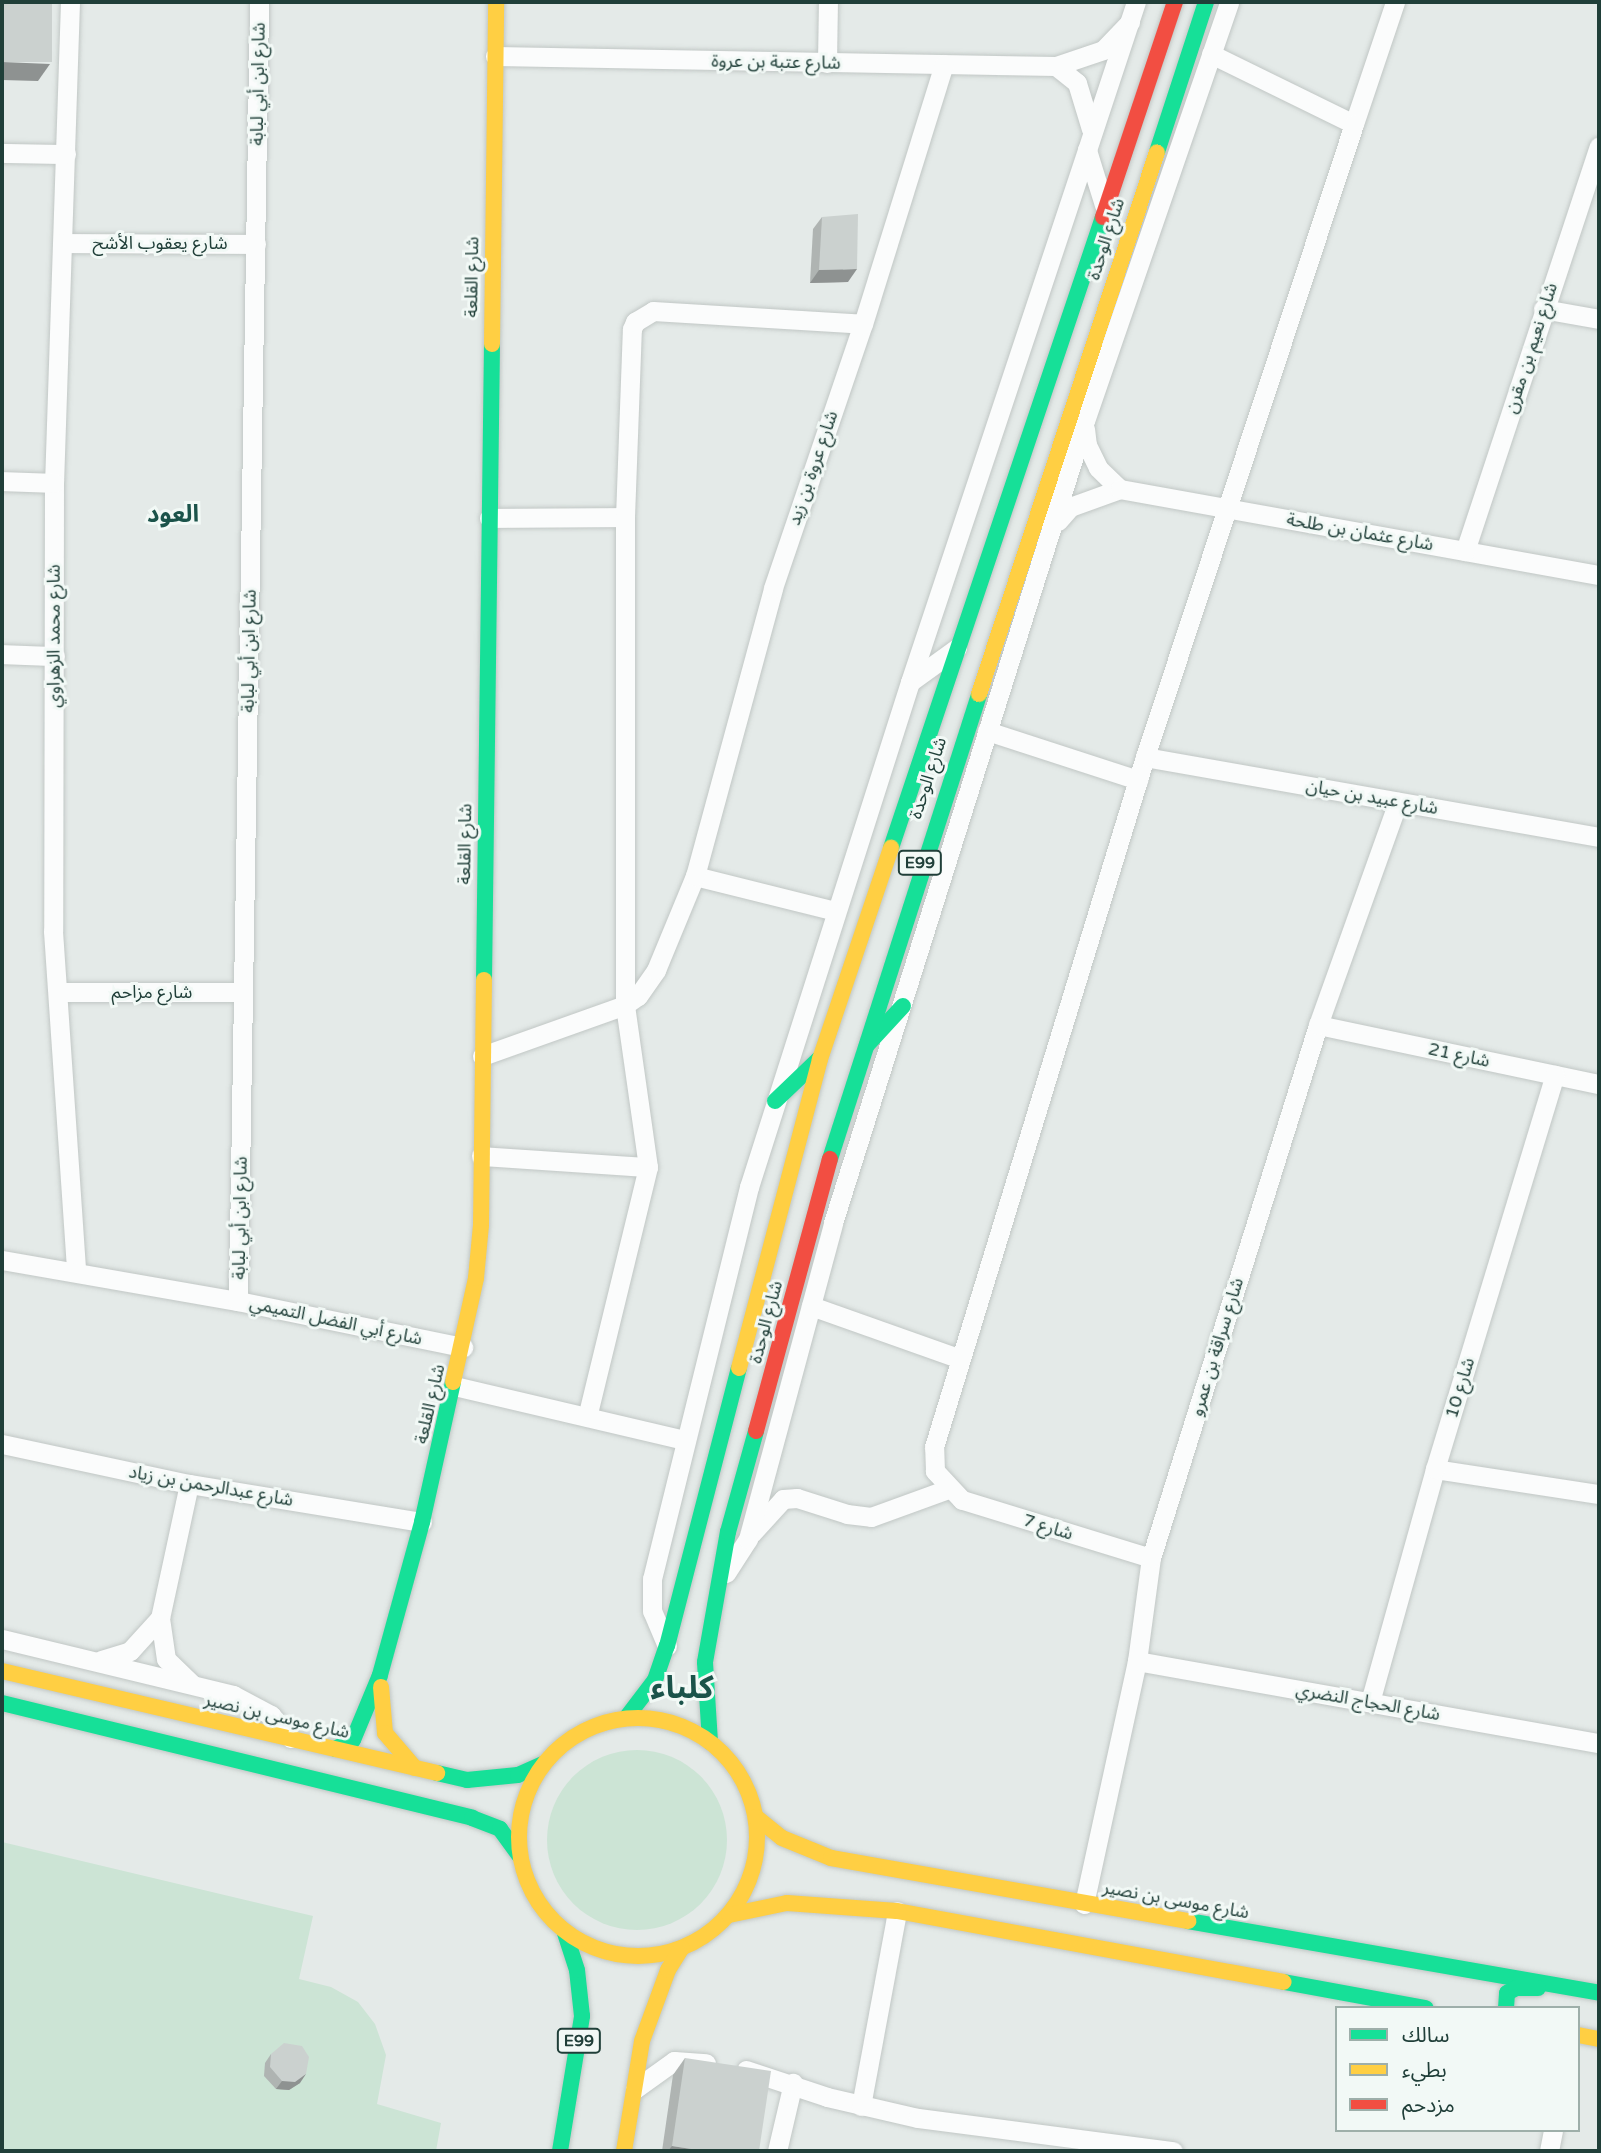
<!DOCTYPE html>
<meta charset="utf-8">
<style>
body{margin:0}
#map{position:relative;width:1601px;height:2153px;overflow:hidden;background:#e4eae8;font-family:"Varela Round","Noto Sans Arabic",sans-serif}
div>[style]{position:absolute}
.green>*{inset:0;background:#cce4d5}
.round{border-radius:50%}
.roads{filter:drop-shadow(0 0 2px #c1c7c5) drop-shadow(0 0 2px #c1c7c5)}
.street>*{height:19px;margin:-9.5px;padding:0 9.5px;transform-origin:9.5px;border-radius:9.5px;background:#fbfcfc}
.fast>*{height:16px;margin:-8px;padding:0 8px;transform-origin:8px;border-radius:8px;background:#16e098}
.slow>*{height:16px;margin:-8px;padding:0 8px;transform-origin:8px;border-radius:8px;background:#ffcf43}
.slow>.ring{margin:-8px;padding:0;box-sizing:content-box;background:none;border:16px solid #ffcf43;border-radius:50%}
.jam>*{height:16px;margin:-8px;padding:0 8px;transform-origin:8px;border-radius:8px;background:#f24e42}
.wall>*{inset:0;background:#afb4b2}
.shaded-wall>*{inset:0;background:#8e9291}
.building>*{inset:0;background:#cbd1cf;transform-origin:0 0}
span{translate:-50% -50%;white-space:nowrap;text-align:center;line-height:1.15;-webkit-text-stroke:6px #f2f9f6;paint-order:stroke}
.shield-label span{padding:2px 5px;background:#f2f9f6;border:2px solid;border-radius:5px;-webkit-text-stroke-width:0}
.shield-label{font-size:16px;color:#203f39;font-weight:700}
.street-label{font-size:18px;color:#203f39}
.district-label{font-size:24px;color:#1b534a;font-weight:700}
.town-label{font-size:32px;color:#1b534a;font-weight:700}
.frame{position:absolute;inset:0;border:4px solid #203f39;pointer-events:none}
.legend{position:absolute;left:1335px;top:2006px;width:245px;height:126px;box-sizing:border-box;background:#f2f9f6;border:2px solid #9eafaa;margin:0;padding:9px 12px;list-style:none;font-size:21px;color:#203f39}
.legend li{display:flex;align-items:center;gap:14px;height:35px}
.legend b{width:35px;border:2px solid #9eafaa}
</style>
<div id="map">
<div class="green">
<i class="round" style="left:547px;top:1750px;width:180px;height:180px"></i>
<i style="clip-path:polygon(2px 1842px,313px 1916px,299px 1979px,331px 1987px,358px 2002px,375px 2024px,386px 2055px,377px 2104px,441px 2123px,436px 2151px,2px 2151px)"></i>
</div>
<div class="roads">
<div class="street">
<i style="left:70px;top:2px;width:481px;rotate:91.9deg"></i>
<i style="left:54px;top:483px;width:448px;rotate:90.1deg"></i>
<i style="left:53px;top:931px;width:341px;rotate:86.1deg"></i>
<i style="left:1211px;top:54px;width:159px;rotate:26.1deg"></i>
<i style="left:1354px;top:124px;width:129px;rotate:-71.4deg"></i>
<i style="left:495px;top:56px;width:561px;rotate:1.02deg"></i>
<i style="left:1056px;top:66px;width:50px;rotate:-18.8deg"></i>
<i style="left:1103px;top:50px;width:39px;rotate:-46deg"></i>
<i style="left:827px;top:63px;width:61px;rotate:-89.1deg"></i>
<i style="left:1056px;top:66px;width:27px;rotate:39deg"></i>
<i style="left:1077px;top:83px;width:48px;rotate:73.1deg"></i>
<i style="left:2px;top:153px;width:64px;rotate:0.9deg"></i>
<i style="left:1104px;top:205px;width:58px;rotate:-107.2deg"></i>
<i style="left:1087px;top:150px;width:156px;rotate:-71.7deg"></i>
<i style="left:64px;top:243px;width:192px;rotate:0.3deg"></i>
<i style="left:1543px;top:309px;width:57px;rotate:10.1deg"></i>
<i style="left:1085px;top:429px;width:16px;rotate:83deg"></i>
<i style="left:1087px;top:445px;width:25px;rotate:64deg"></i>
<i style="left:1098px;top:468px;width:30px;rotate:44deg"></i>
<i style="left:2px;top:481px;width:52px;rotate:2.2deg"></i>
<i style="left:489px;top:518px;width:136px;rotate:-0.4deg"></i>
<i style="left:1058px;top:521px;width:18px;rotate:-49deg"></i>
<i style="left:1070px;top:507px;width:53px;rotate:-19.8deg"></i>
<i style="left:1120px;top:489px;width:487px;rotate:10.2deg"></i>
<i style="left:1465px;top:551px;width:426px;rotate:-71.7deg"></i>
<i style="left:2px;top:654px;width:53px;rotate:2.2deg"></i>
<i style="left:910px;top:682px;width:561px;rotate:-71.6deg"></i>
<i style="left:987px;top:731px;width:159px;rotate:18deg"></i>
<i style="left:1145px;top:757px;width:461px;rotate:10deg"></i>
<i style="left:695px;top:876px;width:144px;rotate:14deg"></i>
<i style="left:60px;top:992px;width:183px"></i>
<i style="left:1318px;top:1025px;width:287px;rotate:11.9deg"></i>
<i style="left:482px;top:1056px;width:152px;rotate:-19.6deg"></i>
<i style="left:625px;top:1005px;width:16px;rotate:-35deg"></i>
<i style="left:638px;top:996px;width:32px;rotate:-55deg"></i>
<i style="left:656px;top:970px;width:102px;rotate:-67.5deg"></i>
<i style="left:695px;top:876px;width:298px;rotate:-74.8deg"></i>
<i style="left:773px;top:588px;width:279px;rotate:-71.2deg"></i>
<i style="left:863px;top:324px;width:272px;rotate:-72.7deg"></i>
<i style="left:481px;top:1156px;width:167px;rotate:3.8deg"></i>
<i style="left:648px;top:1167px;width:257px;rotate:103.7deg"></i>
<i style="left:648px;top:1167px;width:164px;rotate:-98.1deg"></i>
<i style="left:625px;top:1005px;width:488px;rotate:-90deg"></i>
<i style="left:625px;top:517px;width:188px;rotate:-87.9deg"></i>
<i style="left:632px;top:329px;width:8px;rotate:-67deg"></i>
<i style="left:635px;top:322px;width:21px;rotate:-31deg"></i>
<i style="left:653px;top:311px;width:210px;rotate:3.5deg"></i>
<i style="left:2px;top:1260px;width:240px;rotate:9.9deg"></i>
<i style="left:238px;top:1301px;width:230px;rotate:11.6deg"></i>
<i style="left:238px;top:1301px;width:1299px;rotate:-89.07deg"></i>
<i style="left:811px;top:1306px;width:156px;rotate:19.5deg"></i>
<i style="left:454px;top:1386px;width:237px;rotate:13.2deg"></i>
<i style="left:2px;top:1444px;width:191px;rotate:12.1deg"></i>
<i style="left:189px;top:1484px;width:236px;rotate:9.3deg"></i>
<i style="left:1435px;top:1469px;width:166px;rotate:8.7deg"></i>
<i style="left:189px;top:1484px;width:137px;rotate:102.2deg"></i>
<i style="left:160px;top:1618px;width:41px;rotate:81.7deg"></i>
<i style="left:166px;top:1659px;width:36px;rotate:44deg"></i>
<i style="left:752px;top:1533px;width:46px;rotate:-47.6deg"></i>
<i style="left:783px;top:1499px;width:14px;rotate:-4deg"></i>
<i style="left:797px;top:1498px;width:52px;rotate:17.7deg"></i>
<i style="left:847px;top:1514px;width:24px;rotate:7deg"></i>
<i style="left:871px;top:1517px;width:82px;rotate:-20deg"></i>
<i style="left:1151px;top:1558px;width:198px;rotate:-162.9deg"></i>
<i style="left:962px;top:1500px;width:40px;rotate:-133deg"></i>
<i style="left:935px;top:1471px;width:24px;rotate:-92deg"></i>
<i style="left:934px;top:1447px;width:722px;rotate:-73deg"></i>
<i style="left:1145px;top:757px;width:667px;rotate:-71.73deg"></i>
<i style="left:726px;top:1573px;width:40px;rotate:-57.1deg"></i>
<i style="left:748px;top:1539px;width:327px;rotate:-74.9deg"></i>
<i style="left:833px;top:1223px;width:841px;rotate:-72.56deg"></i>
<i style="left:1085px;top:421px;width:443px;rotate:-71deg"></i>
<i style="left:2px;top:1639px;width:238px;rotate:13.6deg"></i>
<i style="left:233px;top:1695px;width:43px;rotate:27.8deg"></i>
<i style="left:271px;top:1715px;width:30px;rotate:50deg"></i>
<i style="left:667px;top:1646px;width:38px;rotate:-113deg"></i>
<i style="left:652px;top:1611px;width:32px;rotate:-90deg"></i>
<i style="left:652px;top:1579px;width:404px;rotate:-76.1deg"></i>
<i style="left:749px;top:1187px;width:530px;rotate:-72.32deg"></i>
<i style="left:910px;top:682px;width:58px;rotate:-35.9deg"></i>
<i style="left:101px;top:1660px;width:30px;rotate:-17deg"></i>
<i style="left:130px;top:1651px;width:45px;rotate:-47.7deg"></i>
<i style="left:1137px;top:1661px;width:469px;rotate:10.1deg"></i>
<i style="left:1370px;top:1702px;width:242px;rotate:-74.4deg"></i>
<i style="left:1435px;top:1469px;width:412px;rotate:-73.1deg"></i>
<i style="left:1084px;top:1904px;width:249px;rotate:-77.7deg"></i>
<i style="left:1137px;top:1661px;width:104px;rotate:-82.3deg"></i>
<i style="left:1151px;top:1558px;width:559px;rotate:-72.6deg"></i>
<i style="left:1318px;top:1025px;width:237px;rotate:-70.3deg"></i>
<i style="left:746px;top:2070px;width:85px;rotate:18.4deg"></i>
<i style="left:827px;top:2097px;width:93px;rotate:13deg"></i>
<i style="left:918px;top:2118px;width:257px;rotate:7.4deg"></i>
<i style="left:635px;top:2089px;width:48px;rotate:-35.7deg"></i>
<i style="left:674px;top:2061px;width:32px;rotate:4deg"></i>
<i style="left:861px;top:2106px;width:198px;rotate:-79.5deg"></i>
<i style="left:777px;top:2151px;width:70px;rotate:-76.8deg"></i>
<i style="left:1549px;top:2151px;width:21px;rotate:-79deg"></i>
</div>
<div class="fast">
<i style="left:1157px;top:152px;width:158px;rotate:-71.9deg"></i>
<i style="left:891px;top:848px;width:666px;rotate:-71.43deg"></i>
<i style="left:484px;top:980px;width:636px;rotate:-89.28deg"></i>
<i style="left:867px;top:1045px;width:53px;rotate:-47.3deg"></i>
<i style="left:775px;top:1101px;width:61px;rotate:-43.7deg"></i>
<i style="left:830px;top:1159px;width:488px;rotate:-72.2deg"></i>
<i style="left:2px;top:1703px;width:484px;rotate:13.7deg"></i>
<i style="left:472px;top:1818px;width:30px;rotate:21deg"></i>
<i style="left:500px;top:1829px;width:32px;rotate:54deg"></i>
<i style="left:626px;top:1718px;width:48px;rotate:-52.7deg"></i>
<i style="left:655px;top:1680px;width:36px;rotate:-71deg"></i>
<i style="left:667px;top:1646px;width:287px;rotate:-75.5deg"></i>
<i style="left:710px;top:1742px;width:80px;rotate:-93.6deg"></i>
<i style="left:705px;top:1662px;width:132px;rotate:-80deg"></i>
<i style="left:728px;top:1532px;width:105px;rotate:-74.5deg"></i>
<i style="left:335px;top:1749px;width:20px;rotate:-27deg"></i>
<i style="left:353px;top:1740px;width:70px;rotate:-67.4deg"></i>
<i style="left:380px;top:1675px;width:159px;rotate:-74.6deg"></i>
<i style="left:422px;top:1522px;width:143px;rotate:-77.5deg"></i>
<i style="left:437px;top:1773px;width:31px;rotate:13deg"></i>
<i style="left:467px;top:1780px;width:51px;rotate:-5.6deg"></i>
<i style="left:518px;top:1775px;width:27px;rotate:-24deg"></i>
<i style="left:1188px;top:1921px;width:417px;rotate:9.9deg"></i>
<i style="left:1284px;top:1982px;width:144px;rotate:10.4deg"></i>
<i style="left:1506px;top:2008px;width:15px;rotate:-86deg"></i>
<i style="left:1507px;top:1993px;width:10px;rotate:-29deg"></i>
<i style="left:1516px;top:1988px;width:22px"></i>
<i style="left:560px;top:2151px;width:137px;rotate:-80.7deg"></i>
<i style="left:582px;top:2016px;width:46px;rotate:-96.2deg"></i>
<i style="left:577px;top:1970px;width:40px;rotate:-108deg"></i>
</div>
<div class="slow">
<i style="left:492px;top:344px;width:342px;rotate:-89.3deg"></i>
<i style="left:979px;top:694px;width:570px;rotate:-71.82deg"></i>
<i style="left:739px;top:1368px;width:319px;rotate:-75.3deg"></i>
<i style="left:820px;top:1059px;width:223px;rotate:-71.4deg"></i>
<i style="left:453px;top:1382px;width:107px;rotate:-77.5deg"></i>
<i style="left:476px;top:1278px;width:53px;rotate:-84.6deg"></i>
<i style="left:481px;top:1225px;width:245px;rotate:-89.3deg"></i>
<i style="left:2px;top:1671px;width:447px;rotate:13.2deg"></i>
<i style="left:381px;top:1687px;width:46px;rotate:85deg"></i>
<i style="left:385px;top:1733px;width:46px;rotate:49.4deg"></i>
<i class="ring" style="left:519px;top:1718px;width:222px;height:222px"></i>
<i style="left:756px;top:1817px;width:33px;rotate:39deg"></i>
<i style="left:782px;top:1838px;width:53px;rotate:22.2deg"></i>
<i style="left:831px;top:1858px;width:363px;rotate:10deg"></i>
<i style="left:729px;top:1915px;width:59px;rotate:-11.7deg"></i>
<i style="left:787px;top:1903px;width:110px;rotate:4.2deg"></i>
<i style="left:897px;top:1911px;width:393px;rotate:10.4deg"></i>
<i style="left:1578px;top:2035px;width:21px;rotate:11deg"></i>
<i style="left:624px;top:2151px;width:111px;rotate:-80.7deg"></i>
<i style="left:642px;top:2041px;width:76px;rotate:-69.9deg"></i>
<i style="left:668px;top:1970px;width:26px;rotate:-58deg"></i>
</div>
<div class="jam">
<i style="left:1103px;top:217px;width:227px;rotate:-71.5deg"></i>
<i style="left:756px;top:1431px;width:282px;rotate:-74.8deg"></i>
</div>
</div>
<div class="wall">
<i style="clip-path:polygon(822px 217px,848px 282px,810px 283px,813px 229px)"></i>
<i style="clip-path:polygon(271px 2054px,300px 2083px,289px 2090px,276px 2089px,264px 2076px,265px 2063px)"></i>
<i style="clip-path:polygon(685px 2058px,759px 2151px,662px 2151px,673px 2075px)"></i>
</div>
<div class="shaded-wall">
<i style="clip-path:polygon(2px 62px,50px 64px,38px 81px,2px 80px)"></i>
<i style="clip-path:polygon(857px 269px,848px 282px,810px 283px,819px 270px)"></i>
<i style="clip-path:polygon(306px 2074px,300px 2083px,289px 2090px,276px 2089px,282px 2081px)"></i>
<i style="clip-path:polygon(672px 2146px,704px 2151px,668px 2151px)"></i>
</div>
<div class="building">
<i style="left:2px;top:2px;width:50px;height:60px"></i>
<i style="clip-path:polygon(858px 214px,857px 269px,819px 270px,822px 217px)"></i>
<i style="clip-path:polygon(284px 2043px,302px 2046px,309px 2057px,306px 2074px,295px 2082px,282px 2081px,270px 2067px,271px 2054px)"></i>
<i style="clip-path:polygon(685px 2058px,771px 2071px,759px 2151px,704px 2151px,672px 2146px)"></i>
</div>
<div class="shield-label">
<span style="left:920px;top:863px">E99</span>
<span style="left:579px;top:2041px">E99</span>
</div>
<div class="street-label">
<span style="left:776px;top:62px;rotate:1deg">شارع عتبة بن عروة</span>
<span style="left:258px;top:84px;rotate:-89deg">شارع ابن أبي لبابة</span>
<span style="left:1106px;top:239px;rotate:-72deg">شارع الوحدة</span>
<span style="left:160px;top:243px">شارع يعقوب الأشح</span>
<span style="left:472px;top:277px;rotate:-89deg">شارع القلعة</span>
<span style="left:1531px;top:348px;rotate:-72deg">شارع نعيم بن مقرن</span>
<span style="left:813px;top:468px;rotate:-71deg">شارع عروة بن زيد</span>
<span style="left:1360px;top:532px;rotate:10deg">شارع عثمان بن طلحة</span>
<span style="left:54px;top:636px;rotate:-90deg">شارع محمد الزهراوي</span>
<span style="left:249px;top:651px;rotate:-89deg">شارع ابن أبي لبابة</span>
<span style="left:928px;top:778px;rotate:-72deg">شارع الوحدة</span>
<span style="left:1372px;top:797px;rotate:10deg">شارع عبيد بن حيان</span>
<span style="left:465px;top:844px;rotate:-89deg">شارع القلعة</span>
<span style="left:152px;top:992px">شارع مزاحم</span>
<span style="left:1459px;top:1055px;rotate:12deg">شارع 21</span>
<span style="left:240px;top:1218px;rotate:-89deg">شارع ابن أبي لبابة</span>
<span style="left:336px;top:1321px;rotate:12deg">شارع أبي الفضل التميمي</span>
<span style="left:766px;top:1322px;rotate:-75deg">شارع الوحدة</span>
<span style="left:1217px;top:1347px;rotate:-73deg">شارع سراقة بن عمرو</span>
<span style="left:1460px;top:1388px;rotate:-73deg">شارع 10</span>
<span style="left:430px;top:1404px;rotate:-77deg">شارع القلعة</span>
<span style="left:211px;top:1486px;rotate:10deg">شارع عبدالرحمن بن زياد</span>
<span style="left:1048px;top:1527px;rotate:17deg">شارع 7</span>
<span style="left:1368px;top:1702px;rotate:10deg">شارع الحجاج النضري</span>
<span style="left:277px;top:1716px;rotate:13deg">شارع موسى بن نصير</span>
<span style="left:1176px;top:1900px;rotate:10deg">شارع موسى بن نصير</span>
</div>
<div class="district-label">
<span style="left:173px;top:515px">العود</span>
</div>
<div class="town-label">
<span style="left:682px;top:1688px">كلباء</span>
</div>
<div class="frame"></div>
<ul class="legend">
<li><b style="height:9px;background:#16e098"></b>سالك</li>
<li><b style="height:9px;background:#ffcf43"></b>بطيء</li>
<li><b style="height:9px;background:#f24e42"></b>مزدحم</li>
</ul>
</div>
